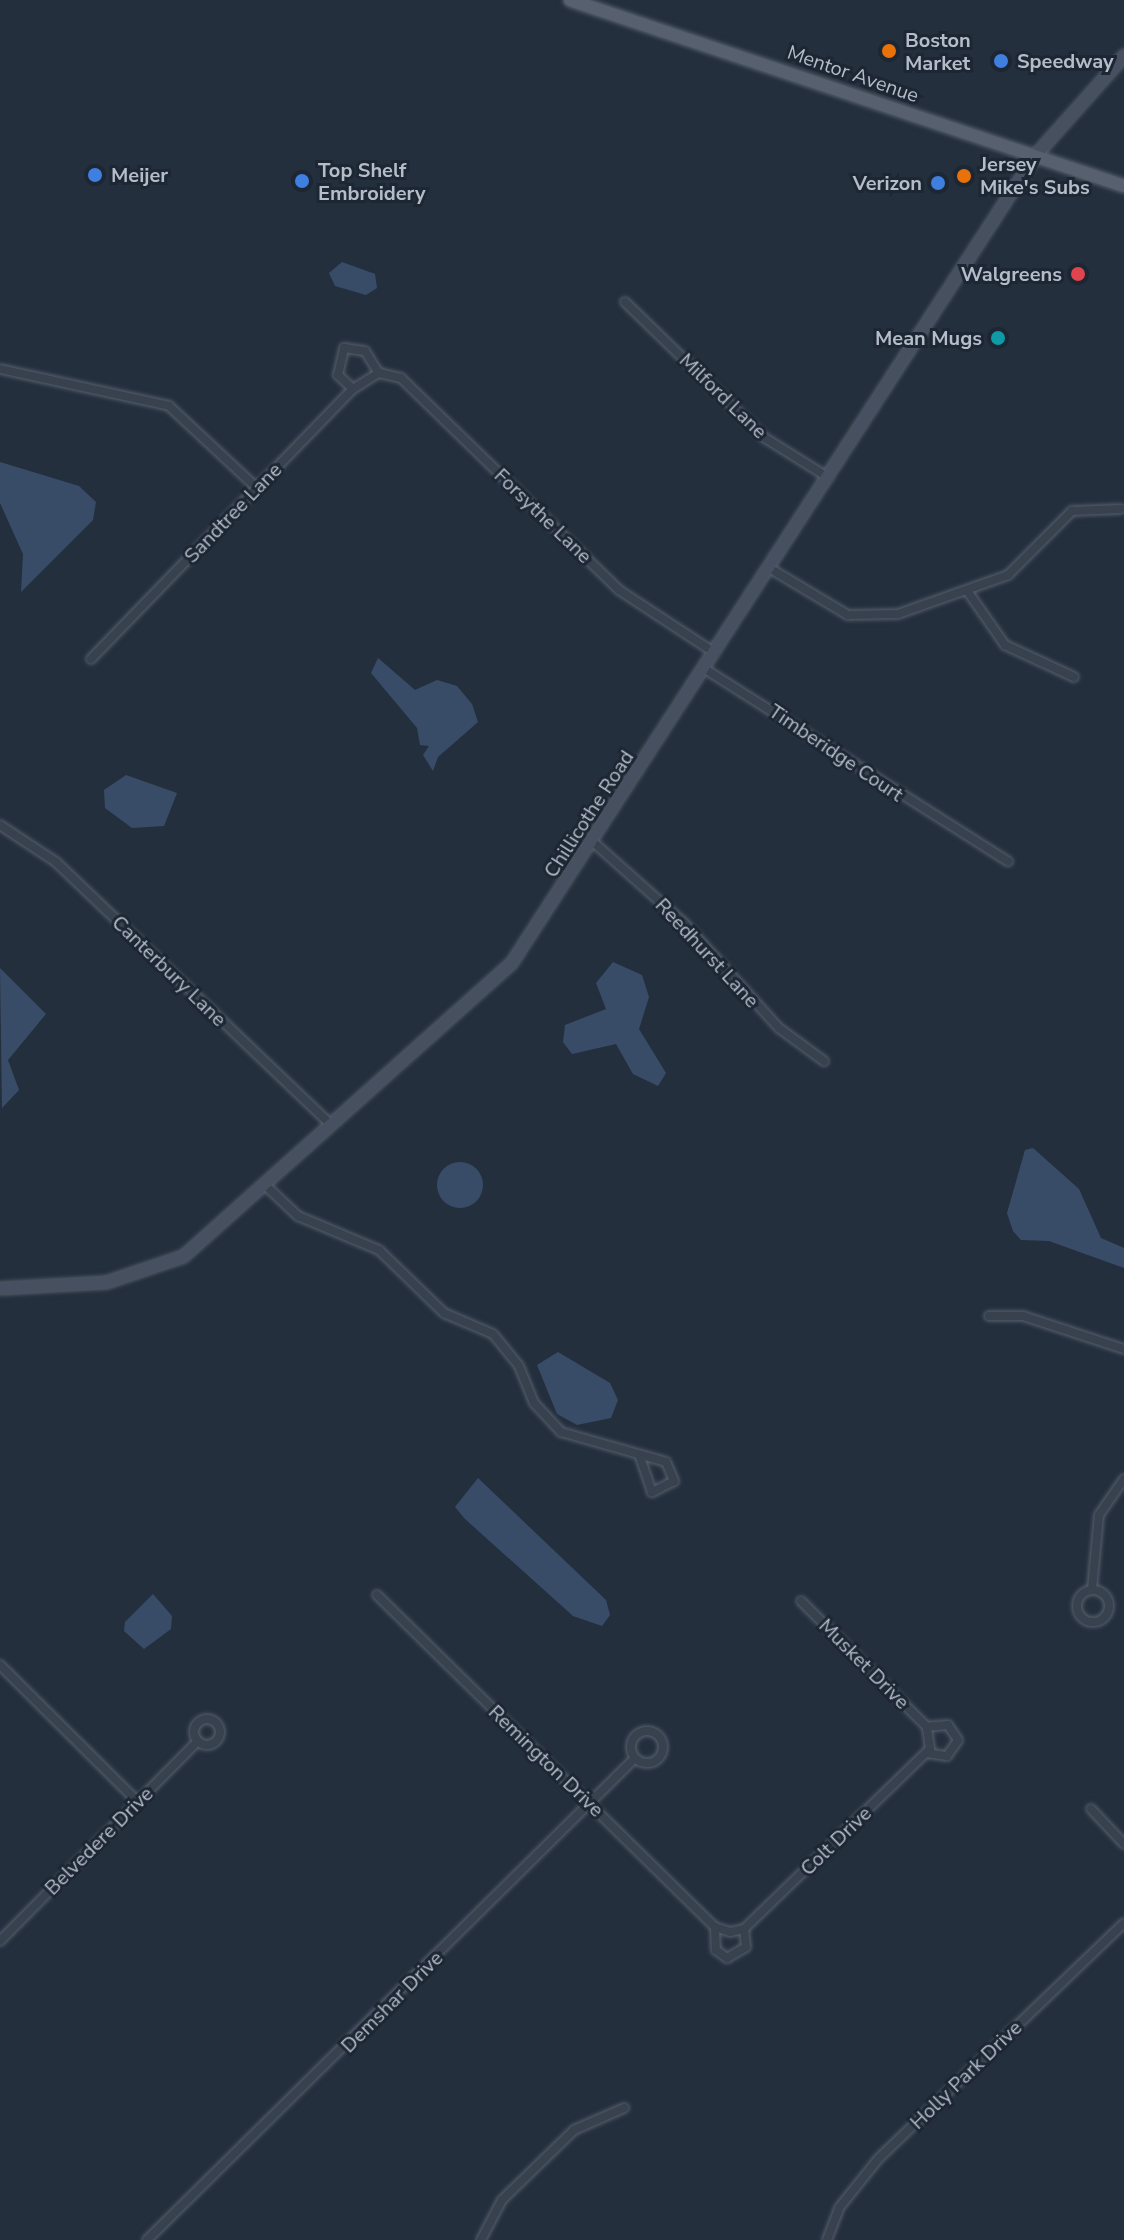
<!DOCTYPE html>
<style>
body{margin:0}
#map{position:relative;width:1124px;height:2240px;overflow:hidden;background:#242f3e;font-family:"Nunito Sans",sans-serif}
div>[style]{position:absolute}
.water>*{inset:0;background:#394c67}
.round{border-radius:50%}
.roads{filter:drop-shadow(0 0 2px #565f6c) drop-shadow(0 0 2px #565f6c)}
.street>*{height:8px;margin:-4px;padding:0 4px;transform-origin:4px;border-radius:4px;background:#38414e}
.street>.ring{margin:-4px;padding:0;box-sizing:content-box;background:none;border:8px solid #38414e;border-radius:50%}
.secondary>*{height:11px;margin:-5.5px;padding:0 5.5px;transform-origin:5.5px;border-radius:5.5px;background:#465061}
.primary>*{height:12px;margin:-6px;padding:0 6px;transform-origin:6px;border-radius:6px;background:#56606e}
.dots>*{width:22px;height:22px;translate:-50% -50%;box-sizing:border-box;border:4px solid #1d2633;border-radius:50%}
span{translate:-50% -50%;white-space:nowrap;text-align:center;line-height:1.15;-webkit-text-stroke:6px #1d2633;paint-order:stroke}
.poi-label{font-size:20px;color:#b4bcc9;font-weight:700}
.left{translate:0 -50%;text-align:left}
.right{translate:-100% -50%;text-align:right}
.street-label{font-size:20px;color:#b4bcc9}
</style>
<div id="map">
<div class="water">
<i style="clip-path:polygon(342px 262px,375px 274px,377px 288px,366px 295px,335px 286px,329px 273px)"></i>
<i style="clip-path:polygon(0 462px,79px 486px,96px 502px,93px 520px,21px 592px,23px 554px,0 503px)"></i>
<i style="clip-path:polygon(378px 658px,415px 690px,437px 680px,457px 686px,472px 704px,478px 722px,438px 757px,433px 771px,423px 755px,429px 746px,420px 745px,417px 728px,371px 673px)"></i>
<i style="clip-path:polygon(126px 775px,177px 793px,164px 826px,132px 828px,105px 808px,104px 790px)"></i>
<i style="clip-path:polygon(613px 962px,642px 975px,649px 997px,639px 1029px,666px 1073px,658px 1086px,633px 1074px,616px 1044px,572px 1054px,563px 1042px,565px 1025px,606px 1009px,596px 983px)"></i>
<i style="clip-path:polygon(0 968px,46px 1014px,8px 1060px,19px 1090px,2px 1108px)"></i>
<i style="clip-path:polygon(1033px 1148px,1079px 1189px,1101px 1238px,1124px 1248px,1124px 1268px,1049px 1241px,1021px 1240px,1013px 1231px,1007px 1213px,1025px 1150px)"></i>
<i class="round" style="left:437px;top:1162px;width:46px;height:46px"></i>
<i style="clip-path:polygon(558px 1352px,610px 1383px,618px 1400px,611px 1418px,577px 1425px,557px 1414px,537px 1365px)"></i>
<i style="clip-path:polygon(478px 1478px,606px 1600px,610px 1615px,602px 1626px,573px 1616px,465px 1519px,455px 1507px)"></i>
<i style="clip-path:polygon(153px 1594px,172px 1616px,171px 1629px,144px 1649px,124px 1631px,125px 1622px)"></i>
</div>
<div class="roads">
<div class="street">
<i style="left:625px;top:302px;width:195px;rotate:44.2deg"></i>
<i style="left:765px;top:438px;width:75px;rotate:32deg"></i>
<i style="left:0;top:369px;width:173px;rotate:12.3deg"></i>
<i style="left:169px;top:406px;width:120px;rotate:43deg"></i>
<i style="left:379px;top:373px;width:23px;rotate:13deg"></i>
<i style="left:401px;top:378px;width:304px;rotate:44.2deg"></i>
<i style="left:619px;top:590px;width:115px;rotate:33.3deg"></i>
<i style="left:353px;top:389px;width:21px;rotate:-137deg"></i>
<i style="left:338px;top:375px;width:28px;rotate:-77deg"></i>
<i style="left:344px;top:348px;width:21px;rotate:8deg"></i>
<i style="left:365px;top:351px;width:26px;rotate:58deg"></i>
<i style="left:771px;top:569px;width:90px;rotate:30.9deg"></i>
<i style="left:848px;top:615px;width:50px;rotate:-1.1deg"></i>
<i style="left:898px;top:614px;width:117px;rotate:-19.5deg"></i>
<i style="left:1008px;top:575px;width:91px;rotate:-45deg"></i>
<i style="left:1072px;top:511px;width:49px;rotate:-2.3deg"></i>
<i style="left:968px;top:592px;width:65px;rotate:55.1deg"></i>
<i style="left:1005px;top:645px;width:76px;rotate:24.9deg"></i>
<i style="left:91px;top:659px;width:376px;rotate:-45.9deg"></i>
<i style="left:353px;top:389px;width:31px;rotate:-32deg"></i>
<i style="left:705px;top:669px;width:359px;rotate:32.4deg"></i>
<i style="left:0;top:825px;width:67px;rotate:33.5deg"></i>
<i style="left:56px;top:862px;width:381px;rotate:43.7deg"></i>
<i style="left:593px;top:842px;width:122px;rotate:41.7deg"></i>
<i style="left:684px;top:923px;width:142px;rotate:47.9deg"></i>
<i style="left:779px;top:1028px;width:56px;rotate:36.3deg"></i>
<i style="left:264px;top:1184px;width:47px;rotate:43.3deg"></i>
<i style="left:298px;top:1216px;width:88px;rotate:22.8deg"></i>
<i style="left:379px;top:1250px;width:91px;rotate:44.1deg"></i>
<i style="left:444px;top:1313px;width:53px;rotate:23.2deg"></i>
<i style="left:493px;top:1334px;width:41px;rotate:50.9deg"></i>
<i style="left:519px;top:1366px;width:40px;rotate:68deg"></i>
<i style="left:534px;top:1403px;width:40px;rotate:47deg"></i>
<i style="left:561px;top:1432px;width:109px;rotate:15.9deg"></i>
<i style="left:666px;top:1462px;width:21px;rotate:67deg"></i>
<i style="left:674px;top:1481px;width:25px;rotate:153deg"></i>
<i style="left:652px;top:1492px;width:36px;rotate:-109deg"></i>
<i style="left:989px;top:1316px;width:34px"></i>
<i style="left:1023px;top:1316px;width:106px;rotate:18.1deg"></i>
<i style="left:1092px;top:1589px;width:74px;rotate:-84.6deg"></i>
<i style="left:1099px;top:1515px;width:44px;rotate:-55.2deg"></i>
<i class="ring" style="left:1077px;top:1590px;width:24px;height:24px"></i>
<i style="left:377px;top:1595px;width:474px;rotate:44.5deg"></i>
<i style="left:715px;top:1927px;width:16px;rotate:18deg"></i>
<i style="left:730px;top:1932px;width:14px;rotate:-12deg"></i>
<i style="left:744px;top:1929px;width:259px;rotate:-44.1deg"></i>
<i style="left:930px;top:1749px;width:22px;rotate:-98deg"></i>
<i style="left:927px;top:1727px;width:178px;rotate:-135deg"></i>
<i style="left:0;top:1665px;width:193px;rotate:44.8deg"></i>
<i class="ring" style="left:194px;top:1719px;width:18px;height:18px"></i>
<i class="ring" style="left:631px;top:1731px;width:24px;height:24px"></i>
<i style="left:927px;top:1753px;width:20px;rotate:9deg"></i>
<i style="left:947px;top:1756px;width:19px;rotate:-55deg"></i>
<i style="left:958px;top:1740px;width:18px;rotate:-124deg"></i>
<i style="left:948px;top:1725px;width:21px;rotate:175deg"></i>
<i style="left:1091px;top:1809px;width:48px;rotate:46.7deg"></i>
<i style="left:715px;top:1927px;width:23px;rotate:88deg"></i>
<i style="left:716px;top:1950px;width:14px;rotate:36deg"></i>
<i style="left:727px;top:1958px;width:22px;rotate:-30deg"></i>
<i style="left:746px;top:1947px;width:18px;rotate:-96deg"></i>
<i style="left:0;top:1941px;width:281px;rotate:-45.3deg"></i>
<i style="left:147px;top:2240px;width:684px;rotate:-44.64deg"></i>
<i style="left:481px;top:2240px;width:45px;rotate:-62.3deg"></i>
<i style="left:502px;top:2200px;width:100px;rotate:-44.2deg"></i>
<i style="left:574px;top:2130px;width:55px;rotate:-23.7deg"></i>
<i style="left:827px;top:2240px;width:34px;rotate:-69deg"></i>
<i style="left:839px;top:2208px;width:64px;rotate:-51.3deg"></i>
<i style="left:879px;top:2158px;width:339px;rotate:-43.8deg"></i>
</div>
<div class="secondary">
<i style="left:0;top:1288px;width:106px;rotate:-3.2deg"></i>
<i style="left:106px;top:1282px;width:81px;rotate:-18.7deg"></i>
<i style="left:183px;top:1256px;width:440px;rotate:-41.8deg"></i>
<i style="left:511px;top:963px;width:963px;rotate:-57.04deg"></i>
<i style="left:1035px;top:155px;width:134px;rotate:-48.3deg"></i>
</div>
<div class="primary">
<i style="left:570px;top:0;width:584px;rotate:18.56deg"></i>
</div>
</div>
<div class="dots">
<i style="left:889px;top:51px;background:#e8710a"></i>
<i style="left:1001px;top:61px;background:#3f7fe0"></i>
<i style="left:95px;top:175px;background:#3f7fe0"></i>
<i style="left:964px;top:176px;background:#e8710a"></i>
<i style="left:302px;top:181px;background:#3f7fe0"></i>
<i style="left:938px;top:183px;background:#3f7fe0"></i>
<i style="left:1078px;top:274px;background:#e0444e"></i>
<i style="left:998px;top:338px;background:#0f9aa8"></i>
</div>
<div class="poi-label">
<span class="left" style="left:905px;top:52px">Boston<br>Market</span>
<span class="left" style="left:1017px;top:61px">Speedway</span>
<span class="left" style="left:980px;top:176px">Jersey<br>Mike's Subs</span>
<span class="left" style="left:318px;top:182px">Top Shelf<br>Embroidery</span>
<span class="left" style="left:111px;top:175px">Meijer</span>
<span class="right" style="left:922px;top:183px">Verizon</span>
<span class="right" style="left:1062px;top:274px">Walgreens</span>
<span class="right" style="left:982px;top:338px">Mean Mugs</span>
</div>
<div class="street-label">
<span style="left:853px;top:74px;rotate:19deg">Mentor Avenue</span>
<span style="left:723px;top:396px;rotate:44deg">Milford Lane</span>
<span style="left:233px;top:513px;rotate:-46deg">Sandtree Lane</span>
<span style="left:543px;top:516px;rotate:44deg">Forsythe Lane</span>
<span style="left:836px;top:753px;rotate:34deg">Timberidge Court</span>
<span style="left:589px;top:814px;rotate:-57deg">Chillicothe Road</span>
<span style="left:707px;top:953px;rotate:47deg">Reedhurst Lane</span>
<span style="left:169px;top:971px;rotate:44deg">Canterbury Lane</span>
<span style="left:864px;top:1664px;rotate:45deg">Musket Drive</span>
<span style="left:546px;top:1761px;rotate:44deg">Remington Drive</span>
<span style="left:99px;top:1841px;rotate:-45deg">Belvedere Drive</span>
<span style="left:836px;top:1841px;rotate:-44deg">Colt Drive</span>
<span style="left:392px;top:2002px;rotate:-45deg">Demshar Drive</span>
<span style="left:966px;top:2075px;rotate:-44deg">Holly Park Drive</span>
</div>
</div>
